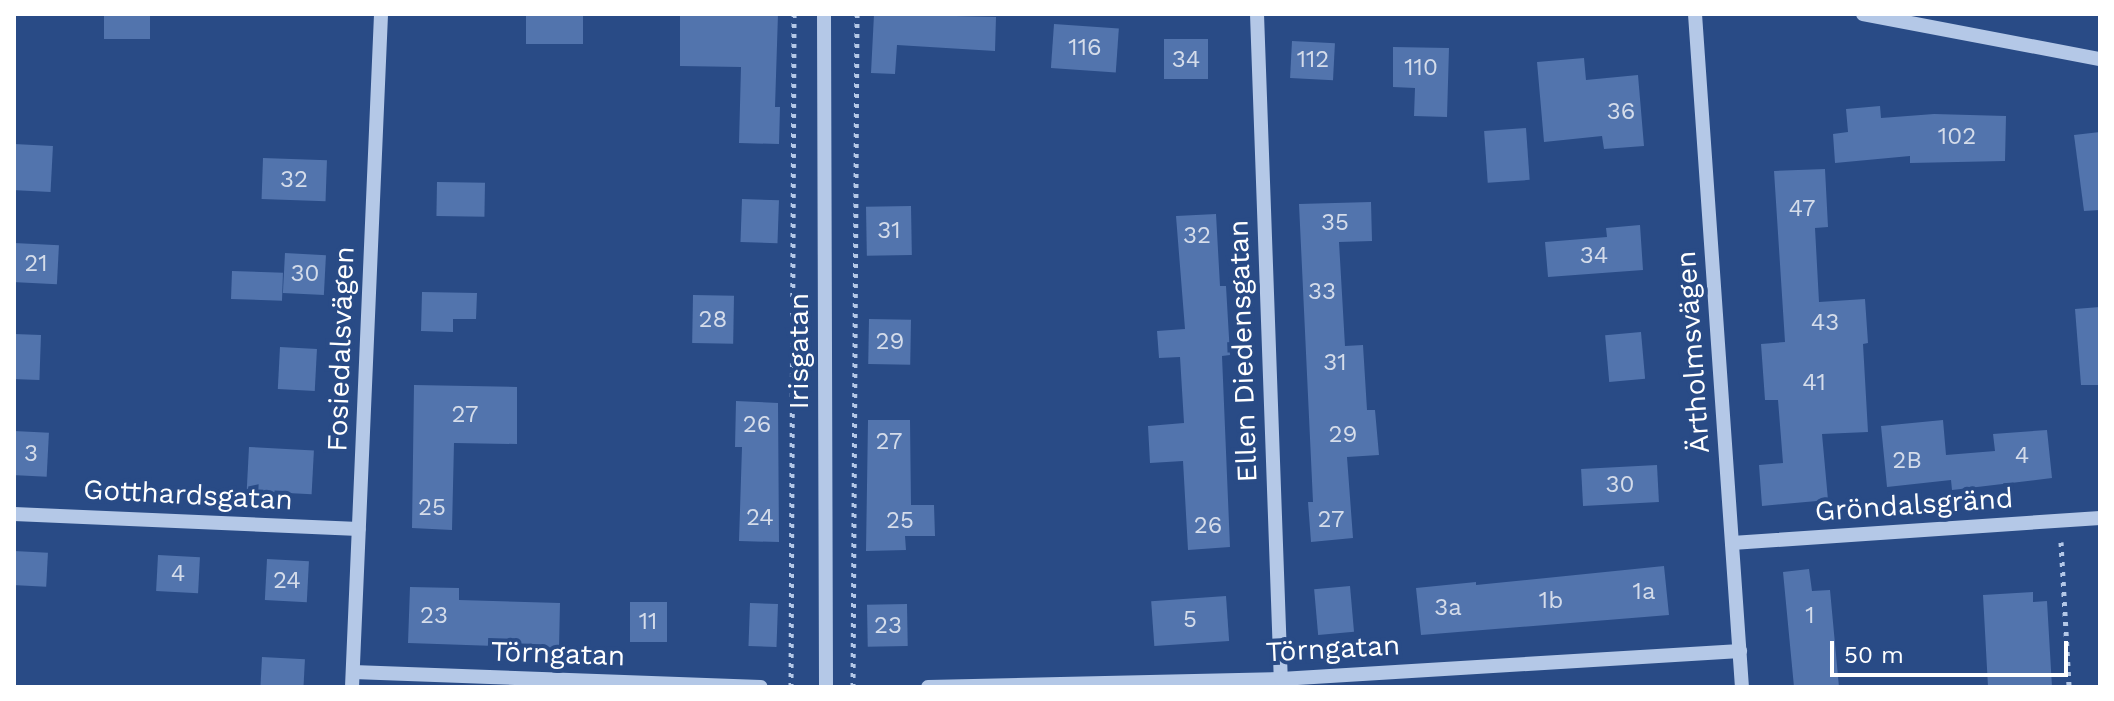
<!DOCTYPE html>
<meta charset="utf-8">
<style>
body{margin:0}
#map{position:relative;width:2114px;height:701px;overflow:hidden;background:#294b86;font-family:"Work Sans",sans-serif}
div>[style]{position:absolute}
.building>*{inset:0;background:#5274ad;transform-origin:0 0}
.path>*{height:5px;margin-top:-2.5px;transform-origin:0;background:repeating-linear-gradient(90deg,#b4c8e7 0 4px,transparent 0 10px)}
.minor>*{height:14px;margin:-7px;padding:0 7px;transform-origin:7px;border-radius:7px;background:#b4c8e7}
span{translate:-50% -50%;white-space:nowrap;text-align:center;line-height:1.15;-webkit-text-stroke:8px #294b86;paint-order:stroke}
.number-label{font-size:24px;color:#d4dcea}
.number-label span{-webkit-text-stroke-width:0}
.street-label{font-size:28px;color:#fff}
.frame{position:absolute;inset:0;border:16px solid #fff;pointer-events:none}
.scale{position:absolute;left:1830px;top:641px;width:238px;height:36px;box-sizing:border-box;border:4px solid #fff;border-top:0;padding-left:10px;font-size:24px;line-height:28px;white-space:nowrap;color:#fff;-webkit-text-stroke:6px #294b86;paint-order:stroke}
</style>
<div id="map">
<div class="building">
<i style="left:104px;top:14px;width:46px;height:25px"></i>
<i style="left:526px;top:14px;width:57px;height:30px"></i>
<i style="clip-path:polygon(680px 14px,778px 14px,775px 107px,780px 107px,779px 144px,739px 143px,741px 67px,680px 66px)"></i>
<i style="clip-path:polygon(874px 14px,996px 17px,995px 51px,897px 45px,895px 74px,871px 73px)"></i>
<i style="left:1054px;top:24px;width:65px;height:44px;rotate:4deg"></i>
<i style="left:1208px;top:39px;width:40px;height:44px;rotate:90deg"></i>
<i style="left:1292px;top:41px;width:43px;height:37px;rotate:3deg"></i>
<i style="clip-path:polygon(1393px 47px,1449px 48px,1447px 117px,1414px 116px,1415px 88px,1393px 87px)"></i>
<i style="clip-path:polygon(1584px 58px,1586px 80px,1638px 75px,1644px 146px,1604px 149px,1602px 136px,1544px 142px,1537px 62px)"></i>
<i style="clip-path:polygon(1880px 106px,1881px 118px,1934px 114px,2006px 116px,2005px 161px,1910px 163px,1910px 156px,1835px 163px,1833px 134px,1848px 132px,1846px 109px)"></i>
<i style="left:1526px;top:128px;width:52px;height:42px;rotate:86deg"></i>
<i style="clip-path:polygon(2100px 132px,2100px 210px,2084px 211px,2074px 135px)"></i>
<i style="left:14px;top:144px;width:39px;height:46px;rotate:3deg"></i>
<i style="left:263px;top:158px;width:64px;height:41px;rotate:2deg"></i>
<i style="clip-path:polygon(1825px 169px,1828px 227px,1815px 228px,1819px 302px,1865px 299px,1868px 343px,1863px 344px,1868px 432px,1822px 434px,1828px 500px,1762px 506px,1759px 465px,1783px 463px,1778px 400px,1765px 400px,1761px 344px,1785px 342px,1774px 171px)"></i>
<i style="left:437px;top:182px;width:48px;height:34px;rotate:1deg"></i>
<i style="left:742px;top:199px;width:37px;height:43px;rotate:2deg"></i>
<i style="clip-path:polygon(1371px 202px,1372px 241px,1339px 242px,1345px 346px,1363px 345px,1367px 410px,1375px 410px,1379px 455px,1347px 457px,1353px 538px,1311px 542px,1308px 502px,1313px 502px,1299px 204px)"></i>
<i style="left:911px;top:206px;width:49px;height:45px;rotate:89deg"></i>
<i style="clip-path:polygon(1216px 214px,1220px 286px,1226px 286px,1230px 355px,1222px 356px,1230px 547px,1188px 550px,1183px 461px,1150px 463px,1148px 426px,1184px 423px,1180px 357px,1159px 358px,1157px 331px,1185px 329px,1176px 216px)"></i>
<i style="clip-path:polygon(1640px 225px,1643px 270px,1548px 277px,1545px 242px,1607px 237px,1606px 228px)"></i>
<i style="left:14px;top:243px;width:45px;height:39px;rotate:3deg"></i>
<i style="left:285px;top:253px;width:41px;height:40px;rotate:3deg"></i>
<i style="left:232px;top:271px;width:51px;height:28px;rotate:2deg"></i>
<i style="clip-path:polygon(422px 292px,477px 293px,476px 319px,453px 319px,453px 332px,421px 331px)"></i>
<i style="left:693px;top:295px;width:41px;height:48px;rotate:1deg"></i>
<i style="clip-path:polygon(2100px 307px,2100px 385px,2081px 385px,2075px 309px)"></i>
<i style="left:869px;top:319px;width:42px;height:45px;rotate:1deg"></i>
<i style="left:1641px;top:332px;width:47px;height:36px;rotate:85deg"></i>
<i style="left:14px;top:334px;width:27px;height:45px;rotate:2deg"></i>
<i style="left:280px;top:347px;width:37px;height:42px;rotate:3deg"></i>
<i style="clip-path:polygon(414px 385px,517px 387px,517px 444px,454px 443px,452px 530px,412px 528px)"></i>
<i style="clip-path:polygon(736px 401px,778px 403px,779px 542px,739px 541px,742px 447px,735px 447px)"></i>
<i style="clip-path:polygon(868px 420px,910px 420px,911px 505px,934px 505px,935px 536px,905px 536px,906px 550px,866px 551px)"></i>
<i style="clip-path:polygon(1943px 420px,1946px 455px,1995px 451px,1993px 434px,2047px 430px,2052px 478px,1952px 490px,1951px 480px,1887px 487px,1881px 426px)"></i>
<i style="left:14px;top:431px;width:35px;height:44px;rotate:3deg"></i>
<i style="left:249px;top:447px;width:65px;height:44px;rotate:3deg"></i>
<i style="left:1657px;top:465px;width:37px;height:76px;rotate:87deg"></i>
<i style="left:14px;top:551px;width:34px;height:34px;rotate:3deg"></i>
<i style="left:158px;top:555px;width:42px;height:36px;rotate:3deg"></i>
<i style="left:267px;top:559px;width:42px;height:41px;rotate:3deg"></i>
<i style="clip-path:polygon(1664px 566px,1669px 615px,1421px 635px,1416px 588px,1476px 582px,1476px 585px)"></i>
<i style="clip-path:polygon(1809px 569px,1812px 591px,1830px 590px,1839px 687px,1794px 687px,1783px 572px)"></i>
<i style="left:1350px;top:586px;width:46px;height:36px;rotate:85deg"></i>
<i style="clip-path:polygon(410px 587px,459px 588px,459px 600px,560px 603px,559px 648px,408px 643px)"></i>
<i style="clip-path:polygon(2033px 592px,2033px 602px,2047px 601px,2052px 687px,1988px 687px,1983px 595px)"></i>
<i style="left:1226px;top:596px;width:45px;height:75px;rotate:86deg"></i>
<i style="left:630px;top:602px;width:37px;height:40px"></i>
<i style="left:750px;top:603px;width:28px;height:43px;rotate:2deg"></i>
<i style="left:907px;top:604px;width:42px;height:40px;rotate:89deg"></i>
<i style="left:262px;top:657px;width:43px;height:30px;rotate:3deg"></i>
</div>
<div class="path">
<i style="left:2061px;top:542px;width:145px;rotate:86.8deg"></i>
<i style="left:791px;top:687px;width:673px;rotate:-89.74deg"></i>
<i style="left:853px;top:687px;width:673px;rotate:-89.66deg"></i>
</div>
<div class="minor">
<i style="left:824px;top:14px;width:673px;rotate:89.83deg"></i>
<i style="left:1257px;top:14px;width:671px;rotate:87.95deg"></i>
<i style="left:1695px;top:14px;width:675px;rotate:86.01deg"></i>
<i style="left:1863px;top:14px;width:241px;rotate:10.8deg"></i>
<i style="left:14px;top:514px;width:345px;rotate:2.5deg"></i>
<i style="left:1732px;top:543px;width:369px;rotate:-3.9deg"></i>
<i style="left:353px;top:672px;width:408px;rotate:2.1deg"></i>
<i style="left:352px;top:687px;width:674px;rotate:-87.53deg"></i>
<i style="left:928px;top:687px;width:353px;rotate:-1.3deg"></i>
<i style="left:1281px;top:679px;width:460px;rotate:-3.5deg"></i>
</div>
<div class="number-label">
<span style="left:1085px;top:48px">116</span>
<span style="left:1186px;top:60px">34</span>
<span style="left:1313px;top:60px">112</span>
<span style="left:1421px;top:68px">110</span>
<span style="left:1621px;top:112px">36</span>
<span style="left:1957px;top:137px">102</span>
<span style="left:294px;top:180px">32</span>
<span style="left:1802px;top:209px">47</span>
<span style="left:1335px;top:223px">35</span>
<span style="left:889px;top:231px">31</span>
<span style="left:1197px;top:236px">32</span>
<span style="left:1594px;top:256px">34</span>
<span style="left:36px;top:264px">21</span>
<span style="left:305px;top:274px">30</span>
<span style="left:1322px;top:292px">33</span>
<span style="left:713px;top:320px">28</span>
<span style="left:1825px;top:323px">43</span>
<span style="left:890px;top:342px">29</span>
<span style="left:1335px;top:363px">31</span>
<span style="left:1814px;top:383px">41</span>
<span style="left:465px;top:415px">27</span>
<span style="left:757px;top:425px">26</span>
<span style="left:1343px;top:435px">29</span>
<span style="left:889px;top:442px">27</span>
<span style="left:31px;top:454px">3</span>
<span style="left:2022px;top:456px">4</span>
<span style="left:1907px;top:461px">2B</span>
<span style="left:1620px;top:485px">30</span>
<span style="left:432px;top:508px">25</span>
<span style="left:760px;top:518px">24</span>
<span style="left:1331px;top:520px">27</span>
<span style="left:900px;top:521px">25</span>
<span style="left:1208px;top:526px">26</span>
<span style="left:178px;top:574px">4</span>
<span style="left:287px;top:581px">24</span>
<span style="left:1644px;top:592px">1a</span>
<span style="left:1551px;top:601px">1b</span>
<span style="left:1448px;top:608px">3a</span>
<span style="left:434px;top:616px">23</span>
<span style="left:1810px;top:616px">1</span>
<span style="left:1190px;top:620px">5</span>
<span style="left:648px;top:622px">11</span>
<span style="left:888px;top:626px">23</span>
</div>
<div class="street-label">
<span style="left:341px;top:349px;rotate:-88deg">Fosiedalsvägen</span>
<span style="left:799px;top:351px;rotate:-90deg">Irisgatan</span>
<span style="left:1243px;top:351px;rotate:-92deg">Ellen Diedensgatan</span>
<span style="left:1693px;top:352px;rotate:-94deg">Ärtholmsvägen</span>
<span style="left:188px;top:495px;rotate:3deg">Gotthardsgatan</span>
<span style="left:1914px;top:505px;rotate:-4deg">Gröndalsgränd</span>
<span style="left:1333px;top:649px;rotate:-3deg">Törngatan</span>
<span style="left:558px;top:654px;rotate:2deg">Törngatan</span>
</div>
<div class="frame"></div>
<div class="scale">50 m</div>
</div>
